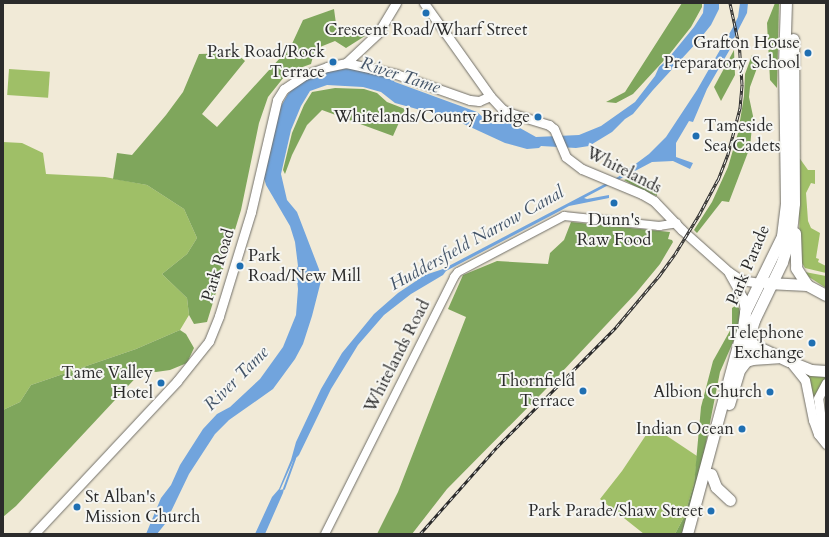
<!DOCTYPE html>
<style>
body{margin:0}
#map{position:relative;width:829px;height:537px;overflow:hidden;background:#f1ead7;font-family:Cardo,serif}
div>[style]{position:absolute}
.green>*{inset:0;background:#9fbf67;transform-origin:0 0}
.forest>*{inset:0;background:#7fa65c}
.water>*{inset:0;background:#71a4dd}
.stream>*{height:1.5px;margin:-0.75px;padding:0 0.75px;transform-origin:0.75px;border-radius:0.75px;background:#71a4dd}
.roads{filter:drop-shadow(0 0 1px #706e67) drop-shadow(0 0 1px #706e67)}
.tertiary>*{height:8px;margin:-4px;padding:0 4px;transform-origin:4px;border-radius:4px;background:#fff}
.secondary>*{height:9px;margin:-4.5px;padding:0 4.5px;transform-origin:4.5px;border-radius:4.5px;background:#fff}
.trunk>*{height:11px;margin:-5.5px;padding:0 5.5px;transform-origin:5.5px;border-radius:5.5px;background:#fff}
.rail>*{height:3px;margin-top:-1.5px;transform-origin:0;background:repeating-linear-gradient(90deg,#f6f6f2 0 4.5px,#2b2b2b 0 9px);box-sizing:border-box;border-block:1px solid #2b2b2b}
.dots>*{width:11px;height:11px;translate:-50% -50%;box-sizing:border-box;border:2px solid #f6f6f2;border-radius:50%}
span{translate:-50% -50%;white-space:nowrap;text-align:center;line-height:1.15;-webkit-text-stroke:4px #f6f6f2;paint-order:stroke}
.poi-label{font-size:17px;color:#2b2b2b}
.right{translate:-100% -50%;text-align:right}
.left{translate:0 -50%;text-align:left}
.street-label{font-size:17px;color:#2b2b2b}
.water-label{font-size:18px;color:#445569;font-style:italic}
.frame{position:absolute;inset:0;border:4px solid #2b2b2b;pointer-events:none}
</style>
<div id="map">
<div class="green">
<i style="left:9px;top:69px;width:41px;height:26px;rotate:4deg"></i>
<i style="clip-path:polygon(3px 142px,22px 143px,43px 153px,46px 174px,105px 177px,147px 185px,184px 209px,197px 238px,187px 254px,162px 274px,187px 298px,189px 315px,180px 330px,136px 349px,31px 385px,20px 402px,3px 410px)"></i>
<i style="clip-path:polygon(798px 156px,808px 170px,815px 170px,815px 184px,811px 183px,806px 193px,808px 221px,811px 228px,820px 233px,816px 258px,819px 259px,818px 262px,826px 266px,826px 273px,805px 268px,800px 260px)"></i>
<i style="clip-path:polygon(805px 272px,826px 276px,826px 288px,809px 277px)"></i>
<i style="clip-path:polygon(808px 373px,826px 373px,826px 377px,816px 394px,815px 408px,807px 374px)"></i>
<i style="clip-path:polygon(652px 426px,697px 456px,694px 484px,684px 517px,675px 534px,644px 534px,600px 499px,622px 471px)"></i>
</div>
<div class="forest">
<i style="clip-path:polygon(682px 3px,702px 3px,702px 7px,691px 27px,668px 56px,633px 94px,616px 103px,606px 102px,625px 92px)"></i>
<i style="clip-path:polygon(775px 3px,779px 3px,777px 88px,770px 80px,767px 23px)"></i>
<i style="clip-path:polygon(334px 9px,337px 31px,345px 36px,352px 31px,357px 30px,365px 36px,346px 48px,335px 41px,315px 49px,311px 64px,297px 69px,284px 77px,268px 97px,259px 123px,241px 210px,207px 322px,194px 324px,189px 315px,187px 298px,162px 274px,187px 254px,197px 238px,184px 209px,147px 185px,113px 179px,117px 153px,132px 155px,166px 115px,183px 92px,199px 54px,236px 53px,245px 61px,202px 114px,217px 127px,291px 46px,303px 20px)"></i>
<i style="clip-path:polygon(734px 50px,735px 75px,721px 101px,714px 87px)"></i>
<i style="clip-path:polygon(752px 55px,755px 59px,757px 68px,750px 87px,749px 97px,753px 116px,750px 147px,729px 202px,722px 201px,697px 233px,694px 230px,712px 202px,728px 167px,738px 133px,744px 96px,745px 74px)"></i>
<i style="clip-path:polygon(335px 88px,364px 89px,377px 93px,387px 102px,405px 109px,393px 136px,322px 110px,307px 125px,292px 155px,285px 174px,283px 170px,292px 133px,304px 105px,312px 92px)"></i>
<i style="clip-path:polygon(635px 176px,657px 187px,657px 196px,645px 192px,624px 180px)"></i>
<i style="clip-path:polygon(571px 222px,670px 232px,668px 239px,672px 240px,673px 242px,660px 264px,636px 293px,546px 389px,447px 489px,412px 534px,377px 534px,398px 492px,466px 317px,448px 309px,463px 275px,497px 261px,548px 264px,550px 253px,564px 240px)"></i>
<i style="clip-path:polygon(735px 306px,739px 308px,741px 315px,737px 333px,720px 372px,702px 463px,682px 534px,675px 534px,684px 517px,694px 484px,701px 407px,713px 361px,732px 327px,732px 308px)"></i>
<i style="clip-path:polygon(180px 330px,186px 334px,194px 348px,187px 363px,170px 370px,156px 372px,143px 370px,16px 506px,3px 517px,3px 410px,20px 402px,31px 385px,136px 349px)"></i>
</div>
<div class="water">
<i style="clip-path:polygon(704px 3px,719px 3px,719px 9px,711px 25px,699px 40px,653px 90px,633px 114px,625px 119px,612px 132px,589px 146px,576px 148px,541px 146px,539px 148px,527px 149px,505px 143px,453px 119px,395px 103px,381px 92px,363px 87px,327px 85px,310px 91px,301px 106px,291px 130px,281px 174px,287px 200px,297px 212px,322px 277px,312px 316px,303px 344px,295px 359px,273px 389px,229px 420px,215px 434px,189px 474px,165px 524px,157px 534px,146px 534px,161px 498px,171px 485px,180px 465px,203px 429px,217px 414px,230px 407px,260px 379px,283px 347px,296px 315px,298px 289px,296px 271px,298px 266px,295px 242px,290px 226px,266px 185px,264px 178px,280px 108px,288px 94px,297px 84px,323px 72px,351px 68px,386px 75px,395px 82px,477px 112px,485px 119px,495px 119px,511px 123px,536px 137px,579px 135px,601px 126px,635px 102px,655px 76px,659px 67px,667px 60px,694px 27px,703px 13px)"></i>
<i style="clip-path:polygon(740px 3px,748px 3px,747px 13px,733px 40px,733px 44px,707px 89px,693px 122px,689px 121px,676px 143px,676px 157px,693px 163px,690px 169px,673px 161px,652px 162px,584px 198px,587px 199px,609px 195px,609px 198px,569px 206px,556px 213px,446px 271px,443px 275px,411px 294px,384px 315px,358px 345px,331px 389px,299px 455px,293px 461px,280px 490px,284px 489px,283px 493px,265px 534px,255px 534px,272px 497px,279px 489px,291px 460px,296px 442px,321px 389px,342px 353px,374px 314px,398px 293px,425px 275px,443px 269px,618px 177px,649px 154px,666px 137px,697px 90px,732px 29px,738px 17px)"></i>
</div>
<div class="stream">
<i style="left:284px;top:489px;width:32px;rotate:-70deg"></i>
</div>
<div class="roads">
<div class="tertiary">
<i style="left:325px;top:534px;width:288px;rotate:-63.3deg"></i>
<i style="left:454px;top:277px;width:6px;rotate:-51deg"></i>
<i style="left:458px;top:272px;width:120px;rotate:-27.8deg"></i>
<i style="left:564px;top:216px;width:96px;rotate:6deg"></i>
<i style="left:659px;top:226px;width:18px;rotate:-9deg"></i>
</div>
<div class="secondary">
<i style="left:424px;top:3px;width:114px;rotate:54.6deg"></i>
<i style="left:490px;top:96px;width:18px;rotate:47deg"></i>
<i style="left:502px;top:109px;width:9px;rotate:27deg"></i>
<i style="left:510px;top:113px;width:41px;rotate:17.1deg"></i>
<i style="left:549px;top:125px;width:6px;rotate:39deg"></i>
<i style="left:554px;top:129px;width:30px;rotate:67deg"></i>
<i style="left:566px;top:157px;width:20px;rotate:37deg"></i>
<i style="left:582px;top:169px;width:65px;rotate:22.6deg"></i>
<i style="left:642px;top:194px;width:14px;rotate:30deg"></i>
<i style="left:654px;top:201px;width:40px;rotate:46deg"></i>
<i style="left:682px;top:230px;width:63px;rotate:41.8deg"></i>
<i style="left:729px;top:272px;width:14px;rotate:34deg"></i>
<i style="left:741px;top:280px;width:20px;rotate:9deg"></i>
<i style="left:346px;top:63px;width:51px;rotate:12.4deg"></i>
<i style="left:396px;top:74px;width:78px;rotate:19.4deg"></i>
<i style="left:470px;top:100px;width:9px;rotate:6deg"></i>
<i style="left:479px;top:101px;width:12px;rotate:-24deg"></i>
<i style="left:729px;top:273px;width:29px;rotate:61deg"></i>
<i style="left:743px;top:298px;width:14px;rotate:82deg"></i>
<i style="left:791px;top:363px;width:22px;rotate:51deg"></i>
<i style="left:805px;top:380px;width:41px;rotate:78.7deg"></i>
<i style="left:813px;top:420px;width:15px;rotate:70deg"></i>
<i style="left:818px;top:434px;width:13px;rotate:51deg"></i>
<i style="left:823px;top:437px;width:39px;rotate:-97deg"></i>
<i style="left:818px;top:398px;width:17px;rotate:-62deg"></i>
<i style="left:34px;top:534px;width:209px;rotate:-46.9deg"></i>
<i style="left:177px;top:381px;width:51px;rotate:-51.3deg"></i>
<i style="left:209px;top:341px;width:27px;rotate:-68deg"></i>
<i style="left:219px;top:316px;width:109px;rotate:-72.9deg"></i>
<i style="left:251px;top:212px;width:115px;rotate:-76.9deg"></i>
<i style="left:277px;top:100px;width:13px;rotate:-58deg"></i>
<i style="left:284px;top:89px;width:25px;rotate:-34deg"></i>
<i style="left:305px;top:75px;width:23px;rotate:-20deg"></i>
<i style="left:327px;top:67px;width:19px;rotate:-12deg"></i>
<i style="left:346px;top:63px;width:44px;rotate:-43.2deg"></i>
<i style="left:378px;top:33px;width:35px;rotate:-59deg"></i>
</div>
<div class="trunk">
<i style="left:795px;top:233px;width:35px;rotate:88deg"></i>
<i style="left:796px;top:268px;width:20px;rotate:57deg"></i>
<i style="left:767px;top:283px;width:40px;rotate:2.9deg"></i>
<i style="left:807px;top:285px;width:21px;rotate:28deg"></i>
<i style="left:745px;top:335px;width:13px;rotate:48deg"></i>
<i style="left:754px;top:345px;width:38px;rotate:25deg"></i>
<i style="left:789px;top:361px;width:24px;rotate:22deg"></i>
<i style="left:811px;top:370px;width:15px;rotate:4deg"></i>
<i style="left:740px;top:369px;width:10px;rotate:-53deg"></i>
<i style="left:746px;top:361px;width:6px;rotate:-18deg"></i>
<i style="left:752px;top:359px;width:26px;rotate:-4deg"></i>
<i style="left:729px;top:404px;width:88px;rotate:-73.4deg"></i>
<i style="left:754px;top:320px;width:64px;rotate:-64.2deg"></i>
<i style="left:782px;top:262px;width:31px;rotate:-73deg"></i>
<i style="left:791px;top:232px;width:29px;rotate:-84deg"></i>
<i style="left:794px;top:203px;width:164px;rotate:-90.3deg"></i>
<i style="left:711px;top:474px;width:14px;rotate:69deg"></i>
<i style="left:716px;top:487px;width:19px;rotate:43deg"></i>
<i style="left:687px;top:534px;width:214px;rotate:-74.9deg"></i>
<i style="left:743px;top:327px;width:15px;rotate:-82deg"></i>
<i style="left:745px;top:312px;width:85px;rotate:-64deg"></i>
<i style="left:782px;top:236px;width:32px;rotate:-83deg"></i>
<i style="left:786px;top:204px;width:139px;rotate:-90.8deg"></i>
<i style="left:784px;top:65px;width:62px;rotate:-88.2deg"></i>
</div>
</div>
<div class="rail">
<i style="left:420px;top:534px;width:116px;rotate:-48.5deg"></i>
<i style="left:497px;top:447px;width:169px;rotate:-45.2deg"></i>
<i style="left:616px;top:327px;width:67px;rotate:-49.9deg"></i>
<i style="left:659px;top:276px;width:27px;rotate:-54deg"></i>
<i style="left:675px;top:254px;width:46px;rotate:-58.4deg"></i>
<i style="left:699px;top:215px;width:40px;rotate:-62deg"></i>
<i style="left:718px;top:180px;width:28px;rotate:-69deg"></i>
<i style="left:728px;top:154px;width:48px;rotate:-75.4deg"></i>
<i style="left:740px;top:108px;width:24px;rotate:-85deg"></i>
<i style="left:742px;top:84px;width:39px;rotate:-94deg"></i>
<i style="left:739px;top:45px;width:43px;rotate:-102.1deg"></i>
</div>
<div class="dots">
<i style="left:426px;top:13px;background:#1f6fb2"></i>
<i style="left:808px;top:53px;background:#1f6fb2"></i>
<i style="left:333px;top:62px;background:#1f6fb2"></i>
<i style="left:538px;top:117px;background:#1f6fb2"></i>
<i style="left:696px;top:136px;background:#1f6fb2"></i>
<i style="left:614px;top:203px;background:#1f6fb2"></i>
<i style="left:240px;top:266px;background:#1f6fb2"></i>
<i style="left:812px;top:343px;background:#1f6fb2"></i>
<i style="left:161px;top:383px;background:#1f6fb2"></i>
<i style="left:583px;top:391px;background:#1f6fb2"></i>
<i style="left:770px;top:392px;background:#1f6fb2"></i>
<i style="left:742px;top:429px;background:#1f6fb2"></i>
<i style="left:77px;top:507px;background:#1f6fb2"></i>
<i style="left:711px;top:511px;background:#1f6fb2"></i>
</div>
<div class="poi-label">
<span style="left:426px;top:30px">Crescent Road/Wharf Street</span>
<span class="right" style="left:800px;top:53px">Grafton House<br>Preparatory School</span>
<span class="right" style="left:325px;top:62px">Park Road/Rock<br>Terrace</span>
<span class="right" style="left:530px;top:117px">Whitelands/County Bridge</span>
<span class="left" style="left:704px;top:136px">Tameside<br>Sea Cadets</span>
<span style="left:614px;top:230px">Dunn's<br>Raw Food</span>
<span class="left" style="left:248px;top:266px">Park<br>Road/New Mill</span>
<span class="right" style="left:804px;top:343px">Telephone<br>Exchange</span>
<span class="right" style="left:153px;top:383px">Tame Valley<br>Hotel</span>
<span class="right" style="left:575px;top:391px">Thornfield<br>Terrace</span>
<span class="right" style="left:762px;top:392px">Albion Church</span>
<span class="right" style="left:734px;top:429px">Indian Ocean</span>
<span class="left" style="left:85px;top:507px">St Alban's<br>Mission Church</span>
<span class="right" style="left:703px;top:511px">Park Parade/Shaw Street</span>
</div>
<div class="street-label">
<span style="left:624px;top:170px;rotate:27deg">Whitelands</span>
<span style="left:218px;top:265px;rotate:-73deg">Park Road</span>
<span style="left:748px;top:265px;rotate:-67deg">Park Parade</span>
<span style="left:397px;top:356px;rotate:-63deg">Whitelands Road</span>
</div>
<div class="water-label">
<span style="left:400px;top:76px;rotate:18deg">River Tame</span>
<span style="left:477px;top:239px;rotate:-29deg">Huddersfield Narrow Canal</span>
<span style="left:237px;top:379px;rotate:-45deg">River Tame</span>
</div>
<div class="frame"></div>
</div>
